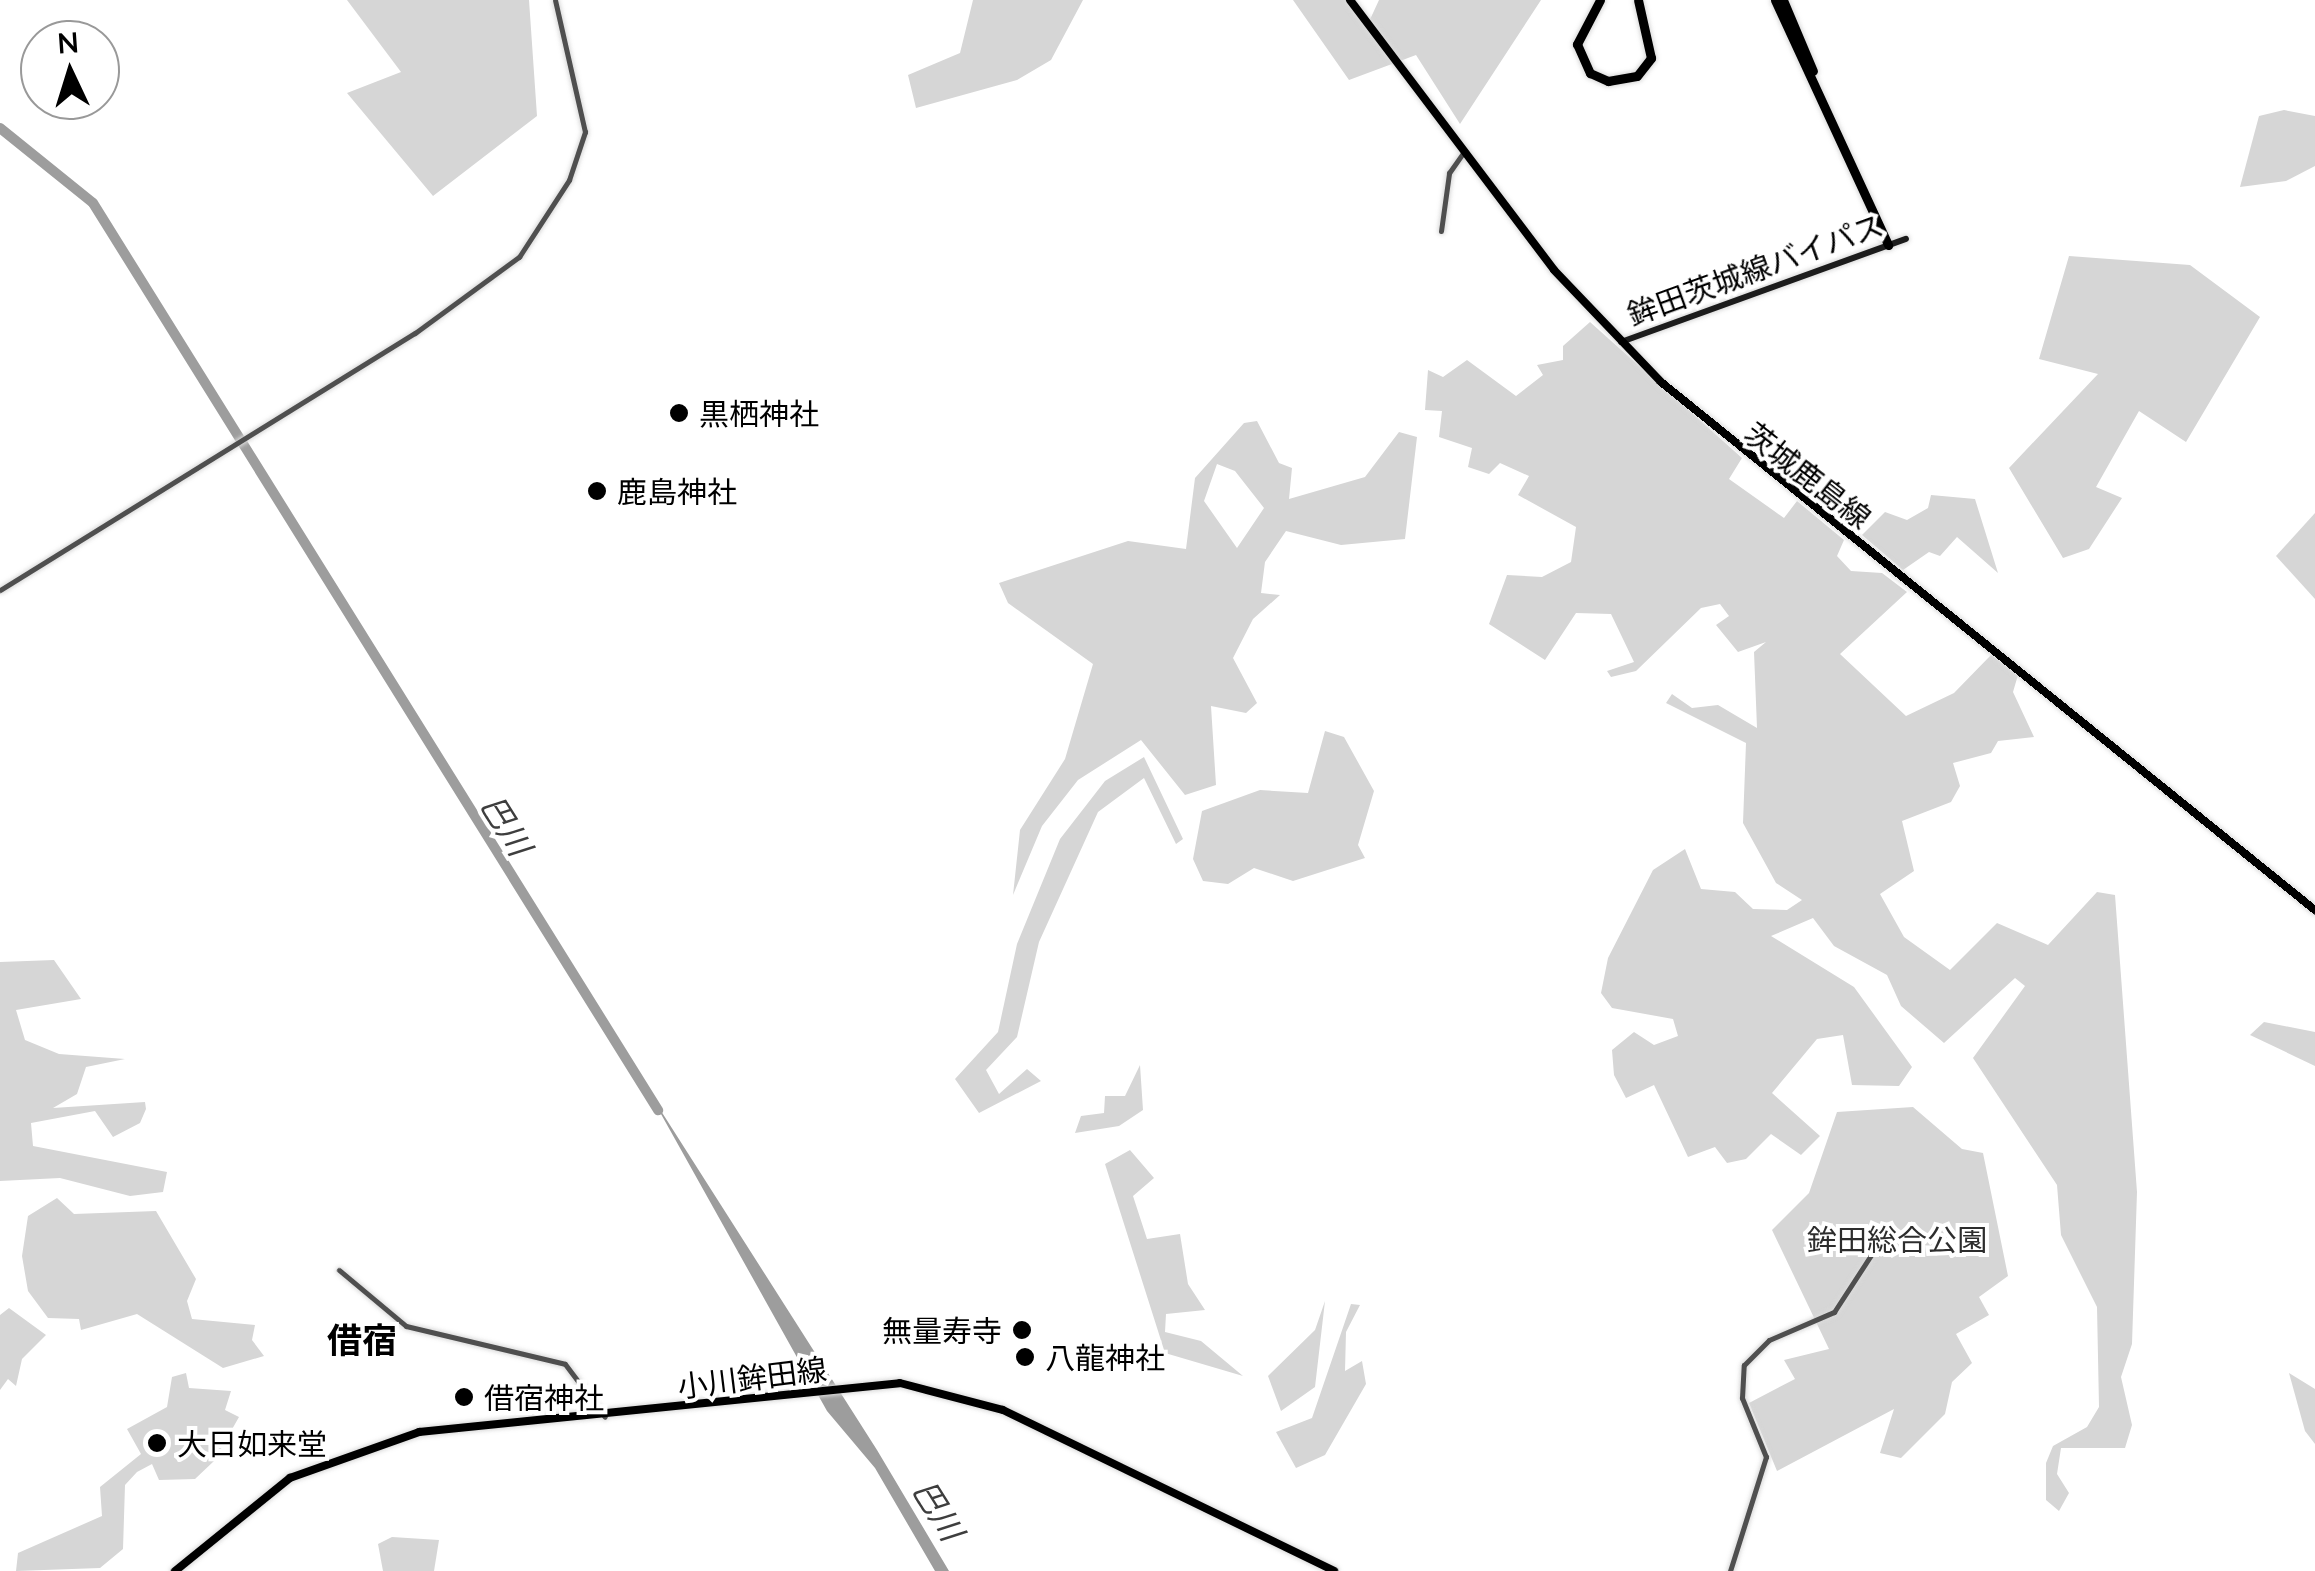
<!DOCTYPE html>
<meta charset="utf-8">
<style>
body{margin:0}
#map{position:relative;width:2315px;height:1571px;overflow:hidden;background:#fff;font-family:Lato,"Noto Sans JP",sans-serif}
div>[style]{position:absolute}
.green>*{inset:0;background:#d6d6d6}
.water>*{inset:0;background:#9d9d9d}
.river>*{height:10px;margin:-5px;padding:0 5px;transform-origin:5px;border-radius:5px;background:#9d9d9d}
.roads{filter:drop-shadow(0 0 2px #dbdbdb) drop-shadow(0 0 2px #dbdbdb)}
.tertiary>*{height:5px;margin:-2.5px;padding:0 2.5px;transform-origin:2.5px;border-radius:2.5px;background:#4f4f4f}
.secondary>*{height:6px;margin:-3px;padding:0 3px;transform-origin:3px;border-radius:3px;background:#1c1c1c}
.primary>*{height:8px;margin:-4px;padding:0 4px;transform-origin:4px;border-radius:4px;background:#000}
.motorway>*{height:9px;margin:-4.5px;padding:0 4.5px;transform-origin:4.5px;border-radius:4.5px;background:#000}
.dots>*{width:28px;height:28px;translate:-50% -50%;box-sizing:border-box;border:5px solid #fff;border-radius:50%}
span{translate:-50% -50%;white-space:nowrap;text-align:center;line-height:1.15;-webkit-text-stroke:8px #fff;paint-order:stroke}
.street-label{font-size:30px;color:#000}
.poi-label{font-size:30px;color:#000}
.left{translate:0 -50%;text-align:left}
.right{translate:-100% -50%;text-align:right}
.park-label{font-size:30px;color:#2d2d2d}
.water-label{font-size:32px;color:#3e3e3e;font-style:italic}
.quarter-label{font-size:35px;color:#000;font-weight:700}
.north{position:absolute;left:20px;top:20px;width:100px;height:100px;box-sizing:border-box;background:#fff;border:2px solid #999;border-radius:50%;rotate:356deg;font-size:28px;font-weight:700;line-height:40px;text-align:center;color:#000}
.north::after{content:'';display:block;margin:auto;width:35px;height:45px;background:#000;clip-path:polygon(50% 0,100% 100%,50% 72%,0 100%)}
</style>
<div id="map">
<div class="green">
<i style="clip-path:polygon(347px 0,529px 0,537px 116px,433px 196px,347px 93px,401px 72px)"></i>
<i style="clip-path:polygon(973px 0,1083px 0,1051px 60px,1017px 80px,916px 108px,908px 75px,960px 53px)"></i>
<i style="clip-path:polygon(1293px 0,1346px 0,1367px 26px,1379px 0,1541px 0,1460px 124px,1416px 55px,1349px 80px)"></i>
<i style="clip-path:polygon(2284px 110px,2315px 116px,2315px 166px,2286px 181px,2240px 187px,2259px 116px)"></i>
<i style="clip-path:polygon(2069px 256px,2190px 265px,2260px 317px,2186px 442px,2139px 411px,2096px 487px,2122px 498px,2089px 549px,2063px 558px,2009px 468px,2098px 374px,2039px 359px)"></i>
<i style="clip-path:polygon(1590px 322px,1742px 458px,1729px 479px,1784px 518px,1797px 501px,1844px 540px,1837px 556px,1851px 571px,1882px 573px,1907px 592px,1840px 654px,1906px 716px,1954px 693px,1991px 655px,2018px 675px,2013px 692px,2034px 737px,1998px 741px,1991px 753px,1953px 763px,1960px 786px,1951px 802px,1902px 821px,1914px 871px,1880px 894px,1904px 937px,1950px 970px,1997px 923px,2048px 945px,2097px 892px,2115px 895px,2137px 1192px,2132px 1344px,2121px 1377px,2132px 1425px,2125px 1448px,2061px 1448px,2057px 1474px,2069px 1493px,2059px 1511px,2046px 1500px,2046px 1463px,2053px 1446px,2087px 1427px,2099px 1407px,2097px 1307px,2061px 1235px,2057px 1185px,1973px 1058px,2025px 986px,2015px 978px,1944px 1043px,1901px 1006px,1887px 975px,1834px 946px,1813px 918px,1771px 936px,1854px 987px,1912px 1067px,1899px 1086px,1852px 1085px,1843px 1035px,1817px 1039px,1772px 1093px,1820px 1136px,1801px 1155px,1771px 1134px,1746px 1159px,1727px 1163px,1715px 1147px,1688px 1157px,1654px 1085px,1626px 1098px,1614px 1075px,1612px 1050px,1634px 1032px,1654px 1045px,1678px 1036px,1673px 1019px,1612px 1008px,1601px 993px,1608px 958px,1653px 870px,1685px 849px,1701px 889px,1735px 892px,1753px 909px,1787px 910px,1802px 900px,1776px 883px,1743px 823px,1746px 743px,1666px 703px,1672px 694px,1692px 708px,1718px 705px,1757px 728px,1754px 652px,1766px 642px,1738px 652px,1716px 625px,1729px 616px,1720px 604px,1701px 608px,1636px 671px,1611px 677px,1607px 671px,1634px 662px,1611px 614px,1576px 613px,1545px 660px,1489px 624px,1507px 575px,1542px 577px,1571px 562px,1576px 527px,1518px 495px,1529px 476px,1500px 463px,1489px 474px,1468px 467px,1472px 448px,1439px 437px,1442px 411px,1425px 410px,1428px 370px,1443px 377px,1467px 360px,1516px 396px,1543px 375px,1537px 365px,1563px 360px,1563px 346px)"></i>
<i style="clip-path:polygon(evenodd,1257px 421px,1279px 463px,1292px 468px,1289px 499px,1365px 477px,1399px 432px,1417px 437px,1405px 539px,1341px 545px,1286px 531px,1265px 562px,1261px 593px,1280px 595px,1253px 619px,1233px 658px,1257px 703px,1246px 713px,1211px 706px,1216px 785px,1185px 795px,1141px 740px,1078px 780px,1042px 826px,1013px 895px,1020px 830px,1065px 759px,1093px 664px,1008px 603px,999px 583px,1128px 541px,1186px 549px,1195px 478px,1244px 423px,1257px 421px,1217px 464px,1235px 471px,1264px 508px,1237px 548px,1204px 501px,1217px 464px)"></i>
<i style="clip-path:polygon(1931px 495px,1975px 499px,1998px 573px,1957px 537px,1940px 556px,1929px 552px,1903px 570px,1862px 535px,1885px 512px,1907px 520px,1928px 508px)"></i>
<i style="clip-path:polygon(2315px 513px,2315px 599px,2276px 556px)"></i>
<i style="clip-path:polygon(1325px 731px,1344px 737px,1374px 791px,1358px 845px,1365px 858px,1293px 881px,1254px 868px,1228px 884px,1203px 881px,1193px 859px,1202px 811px,1260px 790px,1308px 793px)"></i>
<i style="clip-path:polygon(1144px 757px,1183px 839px,1176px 844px,1144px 778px,1098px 812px,1039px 942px,1017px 1037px,986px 1070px,999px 1094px,1027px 1069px,1041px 1081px,979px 1113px,955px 1079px,998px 1032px,1017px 944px,1060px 839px,1105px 781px)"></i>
<i style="clip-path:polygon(54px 960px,81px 999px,16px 1010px,25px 1040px,59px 1054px,125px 1059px,86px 1067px,77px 1094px,53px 1108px,145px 1102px,146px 1109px,140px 1123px,113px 1137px,95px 1111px,31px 1123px,33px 1146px,167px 1172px,163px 1192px,130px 1196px,60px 1178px,0 1181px,0 962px)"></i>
<i style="clip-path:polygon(2264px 1022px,2315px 1032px,2315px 1066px,2250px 1035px)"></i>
<i style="clip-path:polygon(1140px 1065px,1143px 1110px,1119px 1126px,1075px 1133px,1081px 1116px,1104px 1113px,1105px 1096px,1125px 1096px)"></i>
<i style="clip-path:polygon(1913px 1107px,1962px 1149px,1983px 1153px,2008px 1276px,1979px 1297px,1989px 1315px,1956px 1334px,1972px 1363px,1952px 1382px,1945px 1414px,1901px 1458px,1880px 1453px,1894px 1409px,1777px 1471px,1749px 1403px,1795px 1379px,1784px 1360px,1829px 1349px,1772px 1230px,1809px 1193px,1837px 1112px)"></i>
<i style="clip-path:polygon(1130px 1150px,1154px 1178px,1133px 1196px,1147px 1239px,1180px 1234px,1188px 1284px,1205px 1310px,1166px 1314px,1165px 1332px,1201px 1341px,1243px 1376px,1165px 1353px,1105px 1164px)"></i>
<i style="clip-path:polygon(57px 1198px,74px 1214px,156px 1211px,196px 1279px,187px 1301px,192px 1319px,255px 1325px,252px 1340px,264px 1356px,223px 1368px,137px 1314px,81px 1330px,79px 1319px,48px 1318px,28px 1291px,22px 1256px,28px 1216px)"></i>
<i style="clip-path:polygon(1325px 1301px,1315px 1387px,1281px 1411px,1268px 1376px,1315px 1330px)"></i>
<i style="clip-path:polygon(1351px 1304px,1360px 1305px,1346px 1332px,1345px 1371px,1362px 1361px,1366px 1384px,1325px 1455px,1296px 1468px,1276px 1432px,1312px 1418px)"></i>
<i style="clip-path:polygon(9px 1308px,46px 1335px,22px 1359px,16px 1386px,8px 1379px,0 1390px,0 1315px)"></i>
<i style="clip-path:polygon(186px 1373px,189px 1388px,231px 1391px,225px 1410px,239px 1417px,214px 1461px,195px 1479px,159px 1480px,152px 1464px,137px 1472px,125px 1485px,123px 1549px,100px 1568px,16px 1571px,18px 1553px,102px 1516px,100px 1487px,141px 1454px,127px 1429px,167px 1407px,172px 1377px)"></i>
<i style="clip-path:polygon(2289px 1373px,2315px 1389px,2315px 1444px,2305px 1431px)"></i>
<i style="clip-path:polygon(392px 1537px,439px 1540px,434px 1571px,383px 1571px,378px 1544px)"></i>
</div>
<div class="water">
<i style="clip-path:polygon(647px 1089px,877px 1450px,949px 1571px,935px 1571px,875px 1468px,827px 1411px)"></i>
</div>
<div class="river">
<i style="left:0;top:128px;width:119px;rotate:38.9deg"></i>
<i style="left:93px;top:203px;width:1069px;rotate:58.08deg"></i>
</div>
<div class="roads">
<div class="tertiary">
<i style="left:1441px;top:231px;width:59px;rotate:-82.1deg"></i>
<i style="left:1449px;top:173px;width:24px;rotate:-55deg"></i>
<i style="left:0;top:590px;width:488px;rotate:-31.8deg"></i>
<i style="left:415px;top:333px;width:129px;rotate:-36.2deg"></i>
<i style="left:519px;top:257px;width:92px;rotate:-57deg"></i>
<i style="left:569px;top:180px;width:51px;rotate:-71.6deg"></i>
<i style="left:585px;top:132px;width:135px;rotate:-102.8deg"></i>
<i style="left:339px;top:1270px;width:87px;rotate:39.9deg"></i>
<i style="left:406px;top:1326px;width:163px;rotate:13.4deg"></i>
<i style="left:565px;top:1364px;width:66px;rotate:53deg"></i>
<i style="left:1730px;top:1571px;width:120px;rotate:-72.5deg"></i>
<i style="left:1766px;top:1457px;width:64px;rotate:-112.1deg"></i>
<i style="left:1742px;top:1398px;width:33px;rotate:-87deg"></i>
<i style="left:1744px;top:1365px;width:35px;rotate:-45deg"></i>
<i style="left:1769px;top:1340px;width:71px;rotate:-23.3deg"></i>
<i style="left:1834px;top:1312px;width:72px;rotate:-57deg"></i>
</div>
<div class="secondary">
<i style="left:1621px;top:342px;width:303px;rotate:-19.9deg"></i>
</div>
<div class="primary">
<i style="left:1350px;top:0;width:338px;rotate:52.9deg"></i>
<i style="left:1554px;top:270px;width:155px;rotate:46.3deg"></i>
<i style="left:1661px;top:382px;width:841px;rotate:38.92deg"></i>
<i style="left:175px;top:1571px;width:148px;rotate:-39deg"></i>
<i style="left:290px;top:1478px;width:137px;rotate:-19.6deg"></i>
<i style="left:419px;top:1432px;width:483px;rotate:-5.8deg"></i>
<i style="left:900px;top:1383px;width:106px;rotate:14.7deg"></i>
<i style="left:1003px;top:1410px;width:368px;rotate:25.9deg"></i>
</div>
<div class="motorway">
<i style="left:1600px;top:0;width:50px;rotate:117.6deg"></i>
<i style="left:1577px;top:44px;width:32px;rotate:66deg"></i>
<i style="left:1590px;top:73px;width:20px;rotate:24deg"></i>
<i style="left:1608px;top:81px;width:29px;rotate:-10deg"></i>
<i style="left:1637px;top:76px;width:23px;rotate:-52deg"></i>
<i style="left:1651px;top:58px;width:59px;rotate:-102.6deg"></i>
<i style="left:1775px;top:0;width:270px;rotate:65.2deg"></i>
<i style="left:1783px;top:0;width:77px;rotate:67.1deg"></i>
</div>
</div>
<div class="dots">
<i style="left:679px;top:413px;background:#000"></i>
<i style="left:597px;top:491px;background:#000"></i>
<i style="left:1022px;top:1330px;background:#000"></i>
<i style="left:1025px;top:1357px;background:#000"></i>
<i style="left:464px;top:1397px;background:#000"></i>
<i style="left:157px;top:1443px;background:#000"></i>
</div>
<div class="street-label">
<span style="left:1755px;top:269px;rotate:-20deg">鉾田茨城線バイパス</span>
<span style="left:1808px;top:475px;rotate:38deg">茨城鹿島線</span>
<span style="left:752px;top:1377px;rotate:-7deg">小川鉾田線</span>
</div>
<div class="poi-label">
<span class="left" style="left:699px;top:413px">黒栖神社</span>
<span class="left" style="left:617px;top:491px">鹿島神社</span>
<span class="right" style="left:1002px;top:1330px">無量寿寺</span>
<span class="left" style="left:1045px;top:1357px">八龍神社</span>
<span class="left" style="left:484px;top:1397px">借宿神社</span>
<span class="left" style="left:177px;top:1443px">大日如来堂</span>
</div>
<div class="park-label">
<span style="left:1897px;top:1239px">鉾田総合公園</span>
</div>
<div class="water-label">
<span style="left:506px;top:825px;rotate:58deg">巴川</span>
<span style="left:938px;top:1510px;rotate:58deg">巴川</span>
</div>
<div class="quarter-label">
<span style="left:362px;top:1339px">借宿</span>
</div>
<div class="north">N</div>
</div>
